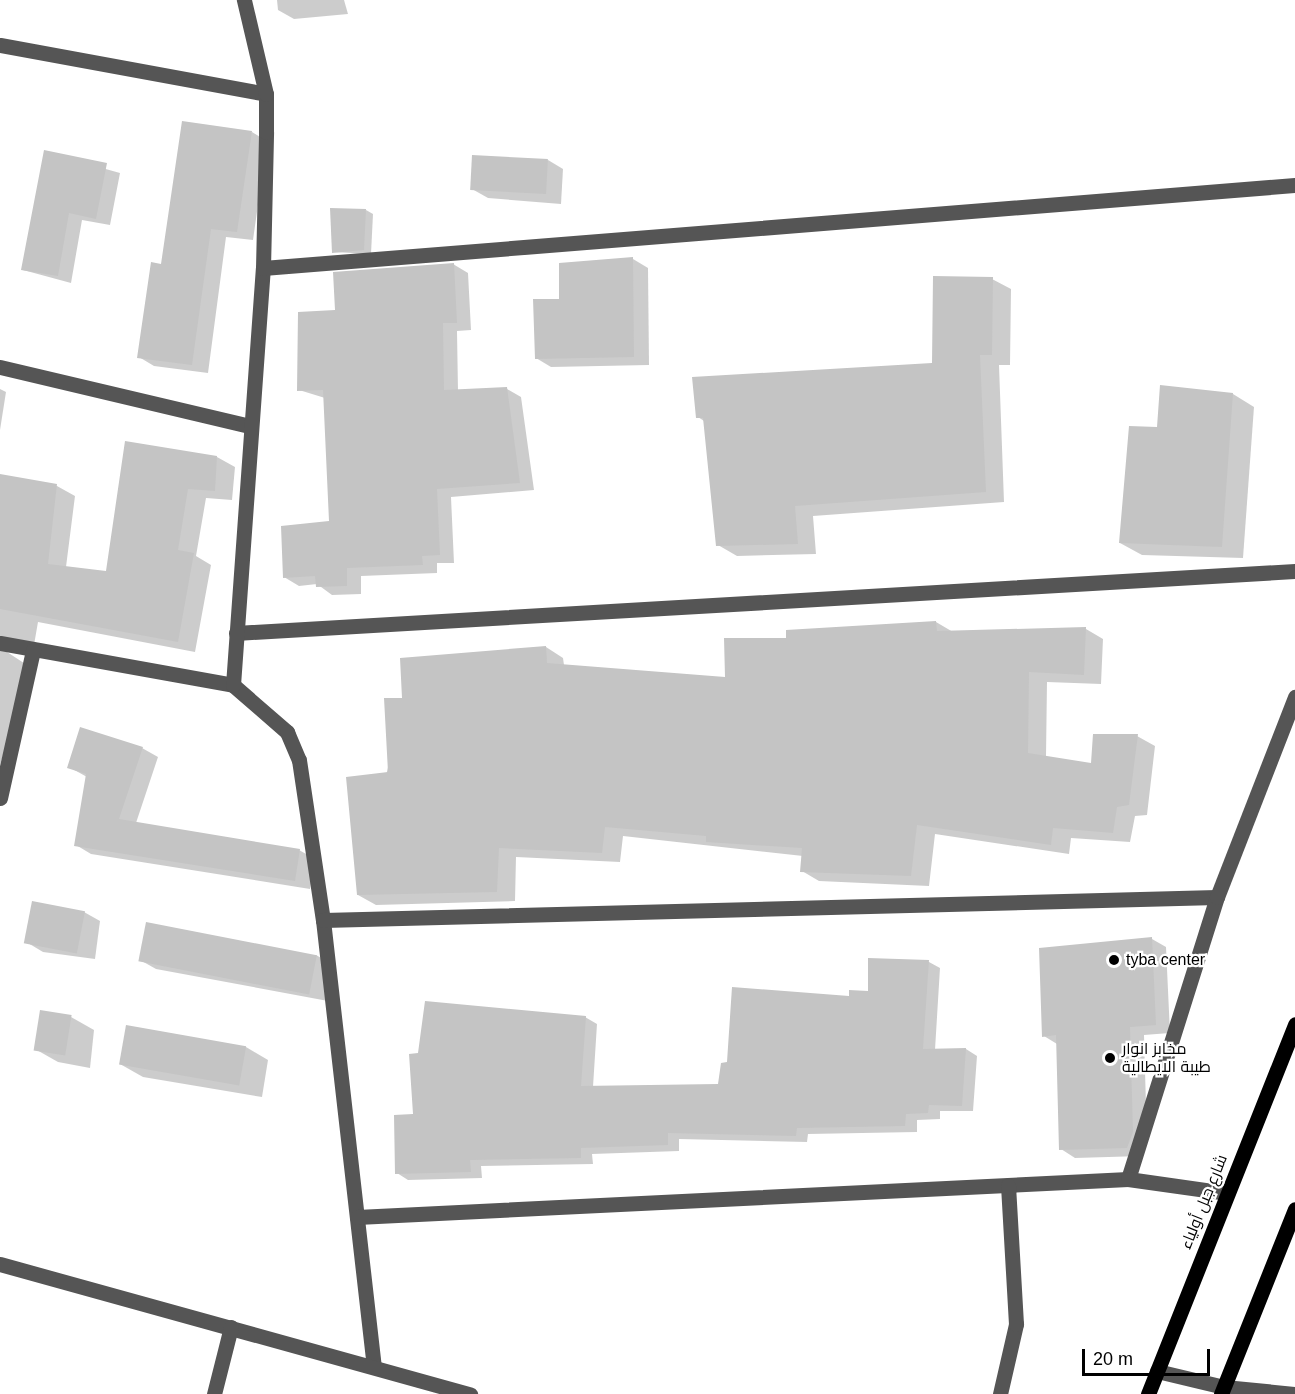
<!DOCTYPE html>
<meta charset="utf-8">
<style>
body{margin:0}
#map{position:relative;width:1295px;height:1394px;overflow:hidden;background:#fff;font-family:Arial,Cairo,sans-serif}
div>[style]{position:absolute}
.shadow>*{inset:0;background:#0003}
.building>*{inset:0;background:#c4c4c4;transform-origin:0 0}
.minor>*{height:15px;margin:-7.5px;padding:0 7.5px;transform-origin:7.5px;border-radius:7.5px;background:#555}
.major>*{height:15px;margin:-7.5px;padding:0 7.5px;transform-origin:7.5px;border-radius:7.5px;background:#000}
.dots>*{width:16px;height:16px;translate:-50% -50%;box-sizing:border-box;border:3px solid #fff;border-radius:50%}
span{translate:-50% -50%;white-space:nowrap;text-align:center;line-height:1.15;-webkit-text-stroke:4.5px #fff;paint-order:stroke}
.poi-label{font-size:16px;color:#000}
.left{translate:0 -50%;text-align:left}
.street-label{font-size:16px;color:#000}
.scale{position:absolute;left:1082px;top:1349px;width:128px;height:27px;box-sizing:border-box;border:3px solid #000;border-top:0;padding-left:8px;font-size:18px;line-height:21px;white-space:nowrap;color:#000;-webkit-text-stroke:4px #fff;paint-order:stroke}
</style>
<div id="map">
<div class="shadow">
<i style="clip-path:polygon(277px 0,344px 0,348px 14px,294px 19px,278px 10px)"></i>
<i style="clip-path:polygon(252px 132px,267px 141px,253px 240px,226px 237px,208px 373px,154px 366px,139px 357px,162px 265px)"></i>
<i style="clip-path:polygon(45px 152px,120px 173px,110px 225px,82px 220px,71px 283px,23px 270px)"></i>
<i style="clip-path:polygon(548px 160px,563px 169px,561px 204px,488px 198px,472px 189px)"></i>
<i style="clip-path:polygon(366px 210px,373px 214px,371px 254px,334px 252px)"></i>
<i style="clip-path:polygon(633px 259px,648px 268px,649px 365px,551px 367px,536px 358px,561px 300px)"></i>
<i style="clip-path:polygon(453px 264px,468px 273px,471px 330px,457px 331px,458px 391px,507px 389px,521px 397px,534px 490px,451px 497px,454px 563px,437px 563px,437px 573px,361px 576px,361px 594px,332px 595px,317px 584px,299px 586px,284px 577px,331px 522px,325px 398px,299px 390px,337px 311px)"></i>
<i style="clip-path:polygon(992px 279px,1011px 289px,1010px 365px,999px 365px,1004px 502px,813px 516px,816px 554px,737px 556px,718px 545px,704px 421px,698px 417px,934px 365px)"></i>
<i style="clip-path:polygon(0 389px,6px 392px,0 430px)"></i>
<i style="clip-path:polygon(1233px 394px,1254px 407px,1243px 558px,1142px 555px,1120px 543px,1158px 428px)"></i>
<i style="clip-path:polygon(217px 457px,235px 467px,232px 500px,206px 498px,196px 556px,211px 565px,195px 652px,38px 622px,34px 645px,15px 643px,7px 652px,30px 667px,0 765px,0 476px,57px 486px,75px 496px,66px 567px,107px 573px)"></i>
<i style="clip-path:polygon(936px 622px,953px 632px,1086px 629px,1103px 639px,1101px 684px,1047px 682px,1046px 757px,1092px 765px,1137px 736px,1155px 746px,1147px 815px,1135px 816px,1130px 842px,1071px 838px,1069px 854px,935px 834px,929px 886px,819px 881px,802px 871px,803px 856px,623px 836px,620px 862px,516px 857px,515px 901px,376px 905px,358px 895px,404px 699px,546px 647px,563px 658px,564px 665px,726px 679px,788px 639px)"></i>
<i style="clip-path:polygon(142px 748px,158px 757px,136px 823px,299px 850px,315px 859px,310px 889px,91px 854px,76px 845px,87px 777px,69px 767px)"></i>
<i style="clip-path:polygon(84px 912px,100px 921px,95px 959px,43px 952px,28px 943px)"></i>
<i style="clip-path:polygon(1152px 939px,1166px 947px,1170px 1033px,1144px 1035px,1147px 1141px,1142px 1156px,1075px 1158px,1061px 1149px,1057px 1044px,1044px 1036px)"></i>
<i style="clip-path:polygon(316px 955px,332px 964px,328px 1001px,156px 969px,140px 960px)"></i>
<i style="clip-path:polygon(870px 959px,929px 962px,940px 968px,935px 1050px,966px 1049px,977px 1056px,973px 1111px,940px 1111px,940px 1119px,917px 1120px,917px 1132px,808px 1134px,807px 1142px,679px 1139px,679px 1151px,592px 1154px,593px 1164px,481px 1166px,482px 1178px,408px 1180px,397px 1173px,415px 1116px,585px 1017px,597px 1024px,593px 1087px,720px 1085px,728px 1064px,869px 992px)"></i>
<i style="clip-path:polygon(71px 1017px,94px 1030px,90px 1068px,58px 1062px,35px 1049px)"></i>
<i style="clip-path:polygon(246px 1047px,268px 1060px,262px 1097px,143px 1077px,120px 1064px)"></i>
</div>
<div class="building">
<i style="clip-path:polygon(182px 121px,252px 131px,237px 232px,211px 229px,192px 365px,137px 358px,151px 262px,161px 264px)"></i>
<i style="clip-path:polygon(44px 150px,107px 163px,96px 219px,69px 213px,58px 276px,21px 270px)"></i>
<i style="left:472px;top:155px;width:76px;height:35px;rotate:3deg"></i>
<i style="clip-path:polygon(330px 208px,366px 209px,364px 250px,332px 253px)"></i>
<i style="clip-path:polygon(633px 257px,634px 357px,535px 359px,533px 299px,559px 299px,559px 263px)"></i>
<i style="clip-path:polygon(454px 263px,457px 323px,443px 323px,444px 390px,507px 387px,520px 483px,437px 489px,440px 555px,422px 556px,423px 565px,347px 568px,347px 586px,316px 587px,315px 576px,283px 578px,281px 526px,329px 521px,323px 390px,297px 391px,298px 312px,335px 310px,333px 272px)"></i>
<i style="clip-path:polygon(933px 276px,993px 277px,992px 355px,980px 355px,986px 492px,795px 506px,798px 544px,716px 546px,703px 418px,696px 418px,692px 377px,932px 363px)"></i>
<i style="clip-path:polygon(1160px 385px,1233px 393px,1222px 547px,1119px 543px,1129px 426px,1157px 427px)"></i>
<i style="clip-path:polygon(125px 441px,217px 456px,215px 491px,188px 489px,178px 550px,194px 553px,178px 642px,0 609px,0 474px,57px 484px,48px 564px,106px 571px)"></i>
<i style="clip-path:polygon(936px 621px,937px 631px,1086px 627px,1084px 675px,1029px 672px,1028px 753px,1091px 763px,1093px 734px,1138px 734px,1129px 805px,1117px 807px,1113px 833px,1053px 828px,1051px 845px,917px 825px,911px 876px,800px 872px,802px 848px,706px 842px,706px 836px,605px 827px,602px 853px,499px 848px,497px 892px,357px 895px,346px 777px,388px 772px,384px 698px,402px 698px,400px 658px,546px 646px,547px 663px,725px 677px,724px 638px,786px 638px,786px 630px)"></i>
<i style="clip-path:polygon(80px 727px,143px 747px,119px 819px,300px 849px,295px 881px,74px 846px,86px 774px,67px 768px)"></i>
<i style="left:32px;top:901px;width:54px;height:43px;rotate:11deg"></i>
<i style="left:146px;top:922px;width:174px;height:40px;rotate:11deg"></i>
<i style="clip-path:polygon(1152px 937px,1156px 1025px,1130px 1027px,1133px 1132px,1127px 1148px,1059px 1150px,1056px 1035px,1042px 1037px,1039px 948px)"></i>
<i style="clip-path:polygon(868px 958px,929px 960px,923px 1049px,966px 1048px,962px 1106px,929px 1105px,928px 1113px,906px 1114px,905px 1126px,797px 1128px,796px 1136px,668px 1133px,668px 1145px,581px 1148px,581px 1158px,470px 1160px,471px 1172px,395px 1174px,394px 1115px,413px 1114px,409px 1054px,418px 1053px,425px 1001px,586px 1016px,581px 1086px,718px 1084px,721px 1063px,727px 1062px,732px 987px,849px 996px,849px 990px,868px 991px)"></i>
<i style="left:40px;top:1010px;width:32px;height:41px;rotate:9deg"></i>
<i style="left:126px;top:1025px;width:122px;height:40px;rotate:10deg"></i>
</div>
<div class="minor">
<i style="left:0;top:45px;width:270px;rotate:10.4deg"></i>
<i style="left:263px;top:268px;width:1035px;rotate:-4.6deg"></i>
<i style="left:0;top:367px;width:256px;rotate:13.3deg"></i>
<i style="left:236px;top:633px;width:1061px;rotate:-3.35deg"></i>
<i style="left:0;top:643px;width:237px;rotate:10.2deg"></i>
<i style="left:233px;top:685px;width:72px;rotate:41deg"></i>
<i style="left:287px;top:732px;width:30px;rotate:67deg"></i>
<i style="left:299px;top:760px;width:162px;rotate:81.5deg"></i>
<i style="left:323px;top:920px;width:450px;rotate:83.5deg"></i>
<i style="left:233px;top:685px;width:418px;rotate:-85.9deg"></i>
<i style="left:263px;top:268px;width:136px;rotate:-88.7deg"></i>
<i style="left:266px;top:132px;width:38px;rotate:-90deg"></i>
<i style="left:266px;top:94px;width:97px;rotate:-103.2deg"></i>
<i style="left:0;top:798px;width:152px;rotate:-77.4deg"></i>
<i style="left:323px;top:920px;width:894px;rotate:-1.47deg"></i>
<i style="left:1128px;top:1179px;width:296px;rotate:-72.5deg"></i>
<i style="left:1217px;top:897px;width:215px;rotate:-68.7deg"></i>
<i style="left:357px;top:1217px;width:772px;rotate:-2.82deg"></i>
<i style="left:1128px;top:1179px;width:99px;rotate:8.1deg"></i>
<i style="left:0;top:1264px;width:488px;rotate:15.5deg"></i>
<i style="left:1157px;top:1371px;width:69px;rotate:13.4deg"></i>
<i style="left:1224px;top:1387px;width:71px;rotate:5.6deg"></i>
<i style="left:214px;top:1394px;width:69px;rotate:-75.8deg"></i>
<i style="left:1000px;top:1394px;width:72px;rotate:-77.1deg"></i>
<i style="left:1016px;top:1324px;width:139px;rotate:-93.3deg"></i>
</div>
<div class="major">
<i style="left:1148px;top:1394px;width:398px;rotate:-68.3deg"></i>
<i style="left:1221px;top:1394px;width:199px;rotate:-68.2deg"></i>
</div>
<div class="dots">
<i style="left:1114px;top:960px;background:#000"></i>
<i style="left:1110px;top:1058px;background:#000"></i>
</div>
<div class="poi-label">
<span class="left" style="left:1126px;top:960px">tyba center</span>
<span class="left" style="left:1122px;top:1058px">مخابز انوار<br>طيبة الايطالية</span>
</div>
<div class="street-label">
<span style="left:1204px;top:1202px;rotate:-68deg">شارع جبل أولياء</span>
</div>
<div class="scale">20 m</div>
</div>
